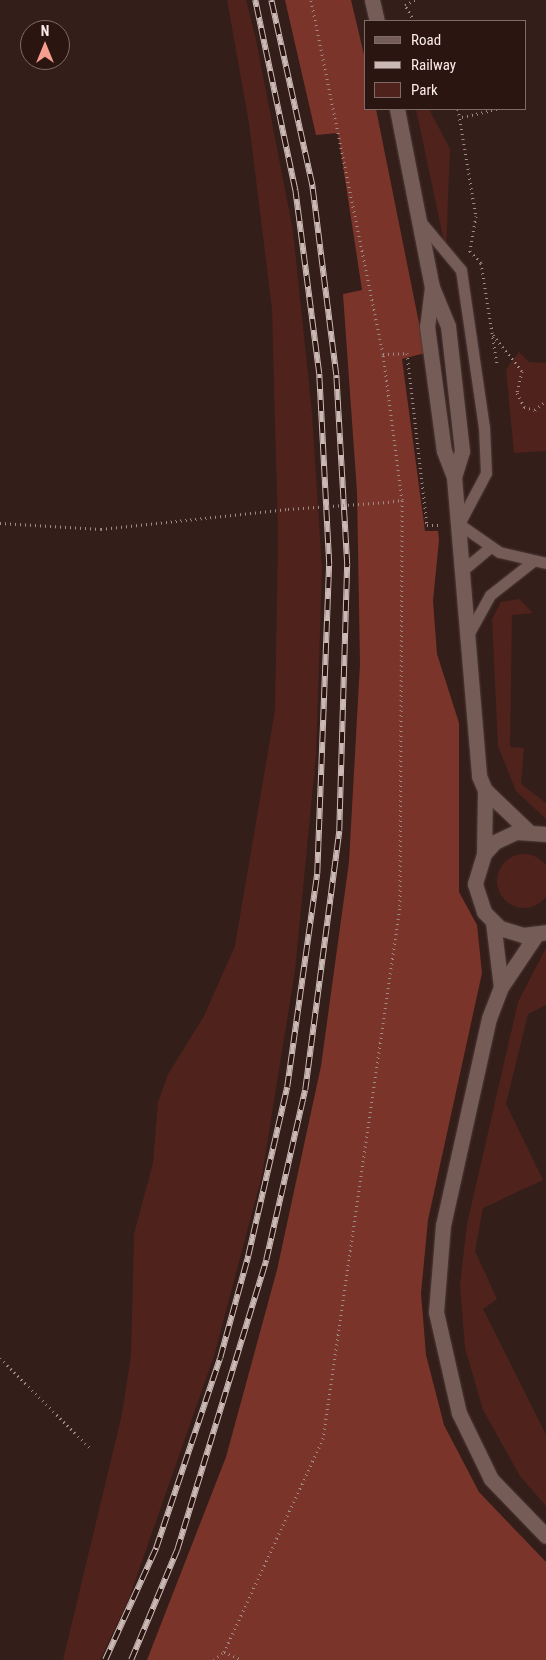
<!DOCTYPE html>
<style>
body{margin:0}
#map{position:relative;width:546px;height:1660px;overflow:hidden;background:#341e1a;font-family:"Roboto Condensed",sans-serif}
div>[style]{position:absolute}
.green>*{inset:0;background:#4f221b}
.round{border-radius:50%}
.forest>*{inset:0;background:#7b342a}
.path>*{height:3px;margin-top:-1.5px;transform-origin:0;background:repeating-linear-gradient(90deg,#9e8b88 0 1px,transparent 0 5px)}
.roads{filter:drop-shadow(0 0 1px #4c3937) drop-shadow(0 0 1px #4c3937)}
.service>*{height:11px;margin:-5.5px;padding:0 5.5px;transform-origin:5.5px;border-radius:5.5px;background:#765c57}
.minor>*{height:15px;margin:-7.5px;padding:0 7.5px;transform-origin:7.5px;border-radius:7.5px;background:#765c57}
.rail>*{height:5.5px;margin-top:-2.75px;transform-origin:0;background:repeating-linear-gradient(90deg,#2a1511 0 11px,#cbb9b6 0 22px);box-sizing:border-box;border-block:1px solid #cbb9b6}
.path-bridge>*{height:3px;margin-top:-1.5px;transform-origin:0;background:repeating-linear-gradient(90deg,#9e8b88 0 1px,transparent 0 5px)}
span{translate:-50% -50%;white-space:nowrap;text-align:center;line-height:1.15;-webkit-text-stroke:4px #2a1511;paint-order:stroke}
.legend{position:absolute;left:364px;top:20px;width:162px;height:90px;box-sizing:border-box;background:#2a1511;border:1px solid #7e6b67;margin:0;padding:6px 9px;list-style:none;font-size:15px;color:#fbebe8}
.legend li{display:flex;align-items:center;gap:10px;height:25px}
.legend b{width:25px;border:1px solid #7e6b67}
.north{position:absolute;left:20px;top:20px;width:50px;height:50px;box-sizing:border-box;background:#2a1511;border:1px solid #7e6b67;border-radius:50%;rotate:0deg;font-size:14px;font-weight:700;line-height:20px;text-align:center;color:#fbebe8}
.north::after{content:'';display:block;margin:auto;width:18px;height:22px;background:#f59d8e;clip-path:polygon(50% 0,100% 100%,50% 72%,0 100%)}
</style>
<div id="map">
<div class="green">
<i style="clip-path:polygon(227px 0,246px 0,256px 40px,293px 231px,312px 413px,322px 569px,316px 755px,295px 971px,262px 1175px,214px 1356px,128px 1601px,100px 1660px,63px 1660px,122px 1414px,131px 1355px,134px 1234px,153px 1163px,158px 1102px,168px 1074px,204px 1016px,235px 946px,275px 710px,278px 536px,272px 309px,249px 123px)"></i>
<i style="clip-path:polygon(416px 109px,429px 109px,450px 149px,446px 251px)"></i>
<i style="clip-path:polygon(519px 352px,529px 362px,546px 363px,546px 451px,514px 453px,506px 369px)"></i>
<i style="clip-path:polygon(519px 599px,533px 613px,512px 615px,510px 747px,524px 748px,521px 784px,546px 803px,546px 819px,516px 791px,498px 746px,492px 619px,501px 602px)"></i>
<i class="round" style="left:497px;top:854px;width:54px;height:54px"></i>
<i style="clip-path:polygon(546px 948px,546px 1005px,528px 1014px,506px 1104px,543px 1180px,483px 1208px,475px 1251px,497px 1299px,483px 1309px,546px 1435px,546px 1506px,520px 1476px,483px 1410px,465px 1348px,460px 1285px,467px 1224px,518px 1002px)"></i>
</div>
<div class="forest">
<i style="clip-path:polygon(285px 0,351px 0,365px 59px,365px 109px,376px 109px,425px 353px,402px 359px,425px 531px,438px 531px,439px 540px,433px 601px,437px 654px,459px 723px,459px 892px,477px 925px,482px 973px,428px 1220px,421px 1293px,426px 1355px,444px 1425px,479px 1492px,546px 1562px,546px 1660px,147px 1660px,226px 1457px,277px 1270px,321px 1066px,349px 862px,360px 664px,357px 492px,343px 294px,362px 290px,338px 133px,316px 135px)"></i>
</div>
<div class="path">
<i style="left:414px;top:21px;width:18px;rotate:-119deg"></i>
<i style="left:405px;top:5px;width:11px;rotate:-27deg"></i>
<i style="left:458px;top:109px;width:109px;rotate:80.5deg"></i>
<i style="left:476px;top:216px;width:36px;rotate:100deg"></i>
<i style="left:470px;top:251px;width:16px;rotate:47deg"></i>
<i style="left:481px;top:263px;width:102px;rotate:81deg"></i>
<i style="left:462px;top:117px;width:37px;rotate:-13deg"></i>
<i style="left:493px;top:335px;width:46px;rotate:51.1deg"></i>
<i style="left:522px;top:371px;width:23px;rotate:103deg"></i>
<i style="left:517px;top:393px;width:16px;rotate:63deg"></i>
<i style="left:524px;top:407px;width:11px;rotate:15deg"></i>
<i style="left:535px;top:410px;width:14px;rotate:-39deg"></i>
<i style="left:383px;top:354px;width:24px;rotate:-2deg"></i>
<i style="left:407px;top:353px;width:173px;rotate:83.4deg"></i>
<i style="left:427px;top:525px;width:12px"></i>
<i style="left:388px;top:502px;width:14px;rotate:-8deg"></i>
<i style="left:0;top:523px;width:101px;rotate:3.4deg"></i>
<i style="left:101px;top:529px;width:188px;rotate:-6.1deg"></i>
<i style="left:0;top:1358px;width:126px;rotate:45deg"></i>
<i style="left:224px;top:1652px;width:20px;rotate:24deg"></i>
<i style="left:214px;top:1660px;width:13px;rotate:-39deg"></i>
<i style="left:224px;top:1652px;width:235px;rotate:-65.1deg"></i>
<i style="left:323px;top:1439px;width:539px;rotate:-81.78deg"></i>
<i style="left:400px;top:906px;width:406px;rotate:-89.7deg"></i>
<i style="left:402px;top:500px;width:147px;rotate:-97.4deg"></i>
<i style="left:383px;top:354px;width:361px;rotate:-101.5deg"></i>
</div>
<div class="roads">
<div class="service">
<i style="left:420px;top:221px;width:64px;rotate:50.1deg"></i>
<i style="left:461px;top:270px;width:159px;rotate:81.7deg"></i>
<i style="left:484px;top:427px;width:46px;rotate:87.5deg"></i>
<i style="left:486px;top:473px;width:58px;rotate:117.9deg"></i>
<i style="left:459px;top:524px;width:49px;rotate:35deg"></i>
<i style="left:499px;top:552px;width:48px;rotate:13.2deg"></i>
<i style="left:463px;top:570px;width:35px;rotate:-40deg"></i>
<i style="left:469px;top:633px;width:43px;rotate:-61.1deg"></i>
<i style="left:490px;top:595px;width:53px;rotate:-38.2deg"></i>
</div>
<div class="minor">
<i style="left:372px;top:0;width:22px;rotate:77deg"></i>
<i style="left:397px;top:109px;width:181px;rotate:78.9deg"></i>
<i style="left:432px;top:287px;width:42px;rotate:67.7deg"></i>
<i style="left:448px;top:326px;width:126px;rotate:83.6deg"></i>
<i style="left:462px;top:451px;width:27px;rotate:107deg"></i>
<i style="left:432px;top:287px;width:39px;rotate:97deg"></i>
<i style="left:427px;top:326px;width:126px;rotate:82.3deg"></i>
<i style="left:444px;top:451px;width:28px;rotate:69deg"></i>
<i style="left:454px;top:477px;width:300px;rotate:85.2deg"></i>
<i style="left:479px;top:776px;width:15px;rotate:67deg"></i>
<i style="left:485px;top:790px;width:59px;rotate:43.6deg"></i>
<i style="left:546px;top:834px;width:30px;rotate:-176deg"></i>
<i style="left:516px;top:832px;width:23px;rotate:155deg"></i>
<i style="left:495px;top:842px;width:16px;rotate:133deg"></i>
<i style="left:484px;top:854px;width:31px;rotate:107deg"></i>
<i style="left:475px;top:884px;width:29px;rotate:72deg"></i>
<i style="left:484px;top:912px;width:23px;rotate:45deg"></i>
<i style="left:500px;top:928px;width:24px;rotate:17deg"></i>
<i style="left:523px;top:935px;width:23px;rotate:-7deg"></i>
<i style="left:484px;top:854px;width:64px;rotate:-89.1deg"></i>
<i style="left:493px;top:922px;width:65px;rotate:83deg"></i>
<i style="left:536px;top:935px;width:63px;rotate:123.9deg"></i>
<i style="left:501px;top:987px;width:33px;rotate:111deg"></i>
<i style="left:489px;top:1018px;width:212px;rotate:102.5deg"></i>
<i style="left:443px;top:1225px;width:87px;rotate:94.6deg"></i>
<i style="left:436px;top:1312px;width:104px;rotate:77.2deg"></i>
<i style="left:459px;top:1413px;width:73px;rotate:64.1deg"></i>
<i style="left:491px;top:1479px;width:79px;rotate:46deg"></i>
</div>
</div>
<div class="rail">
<i style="left:105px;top:1660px;width:123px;rotate:-65.5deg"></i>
<i style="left:156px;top:1548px;width:200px;rotate:-71.4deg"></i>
<i style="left:220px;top:1358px;width:106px;rotate:-74.6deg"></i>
<i style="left:248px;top:1256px;width:173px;rotate:-77deg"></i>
<i style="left:287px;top:1087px;width:215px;rotate:-82deg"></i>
<i style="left:317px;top:874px;width:309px;rotate:-87.8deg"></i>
<i style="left:329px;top:565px;width:191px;rotate:-93deg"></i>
<i style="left:319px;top:374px;width:186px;rotate:-97.4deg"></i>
<i style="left:295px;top:190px;width:194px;rotate:-101.9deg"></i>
<i style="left:131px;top:1660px;width:119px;rotate:-67.3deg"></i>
<i style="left:177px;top:1550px;width:303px;rotate:-72.9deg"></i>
<i style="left:266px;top:1260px;width:174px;rotate:-77.1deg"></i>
<i style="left:305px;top:1090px;width:261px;rotate:-82.5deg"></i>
<i style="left:339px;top:831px;width:266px;rotate:-88.3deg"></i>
<i style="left:347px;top:565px;width:190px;rotate:-93.3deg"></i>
<i style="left:336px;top:375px;width:192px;rotate:-97.2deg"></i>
<i style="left:312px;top:185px;width:189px;rotate:-102.5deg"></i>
</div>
<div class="path-bridge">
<i style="left:288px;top:509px;width:100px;rotate:-4deg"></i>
</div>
<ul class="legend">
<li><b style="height:6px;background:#765c57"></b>Road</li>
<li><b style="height:6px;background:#cbb9b6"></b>Railway</li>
<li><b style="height:14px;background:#4f221b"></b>Park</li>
</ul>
<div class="north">N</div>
</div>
